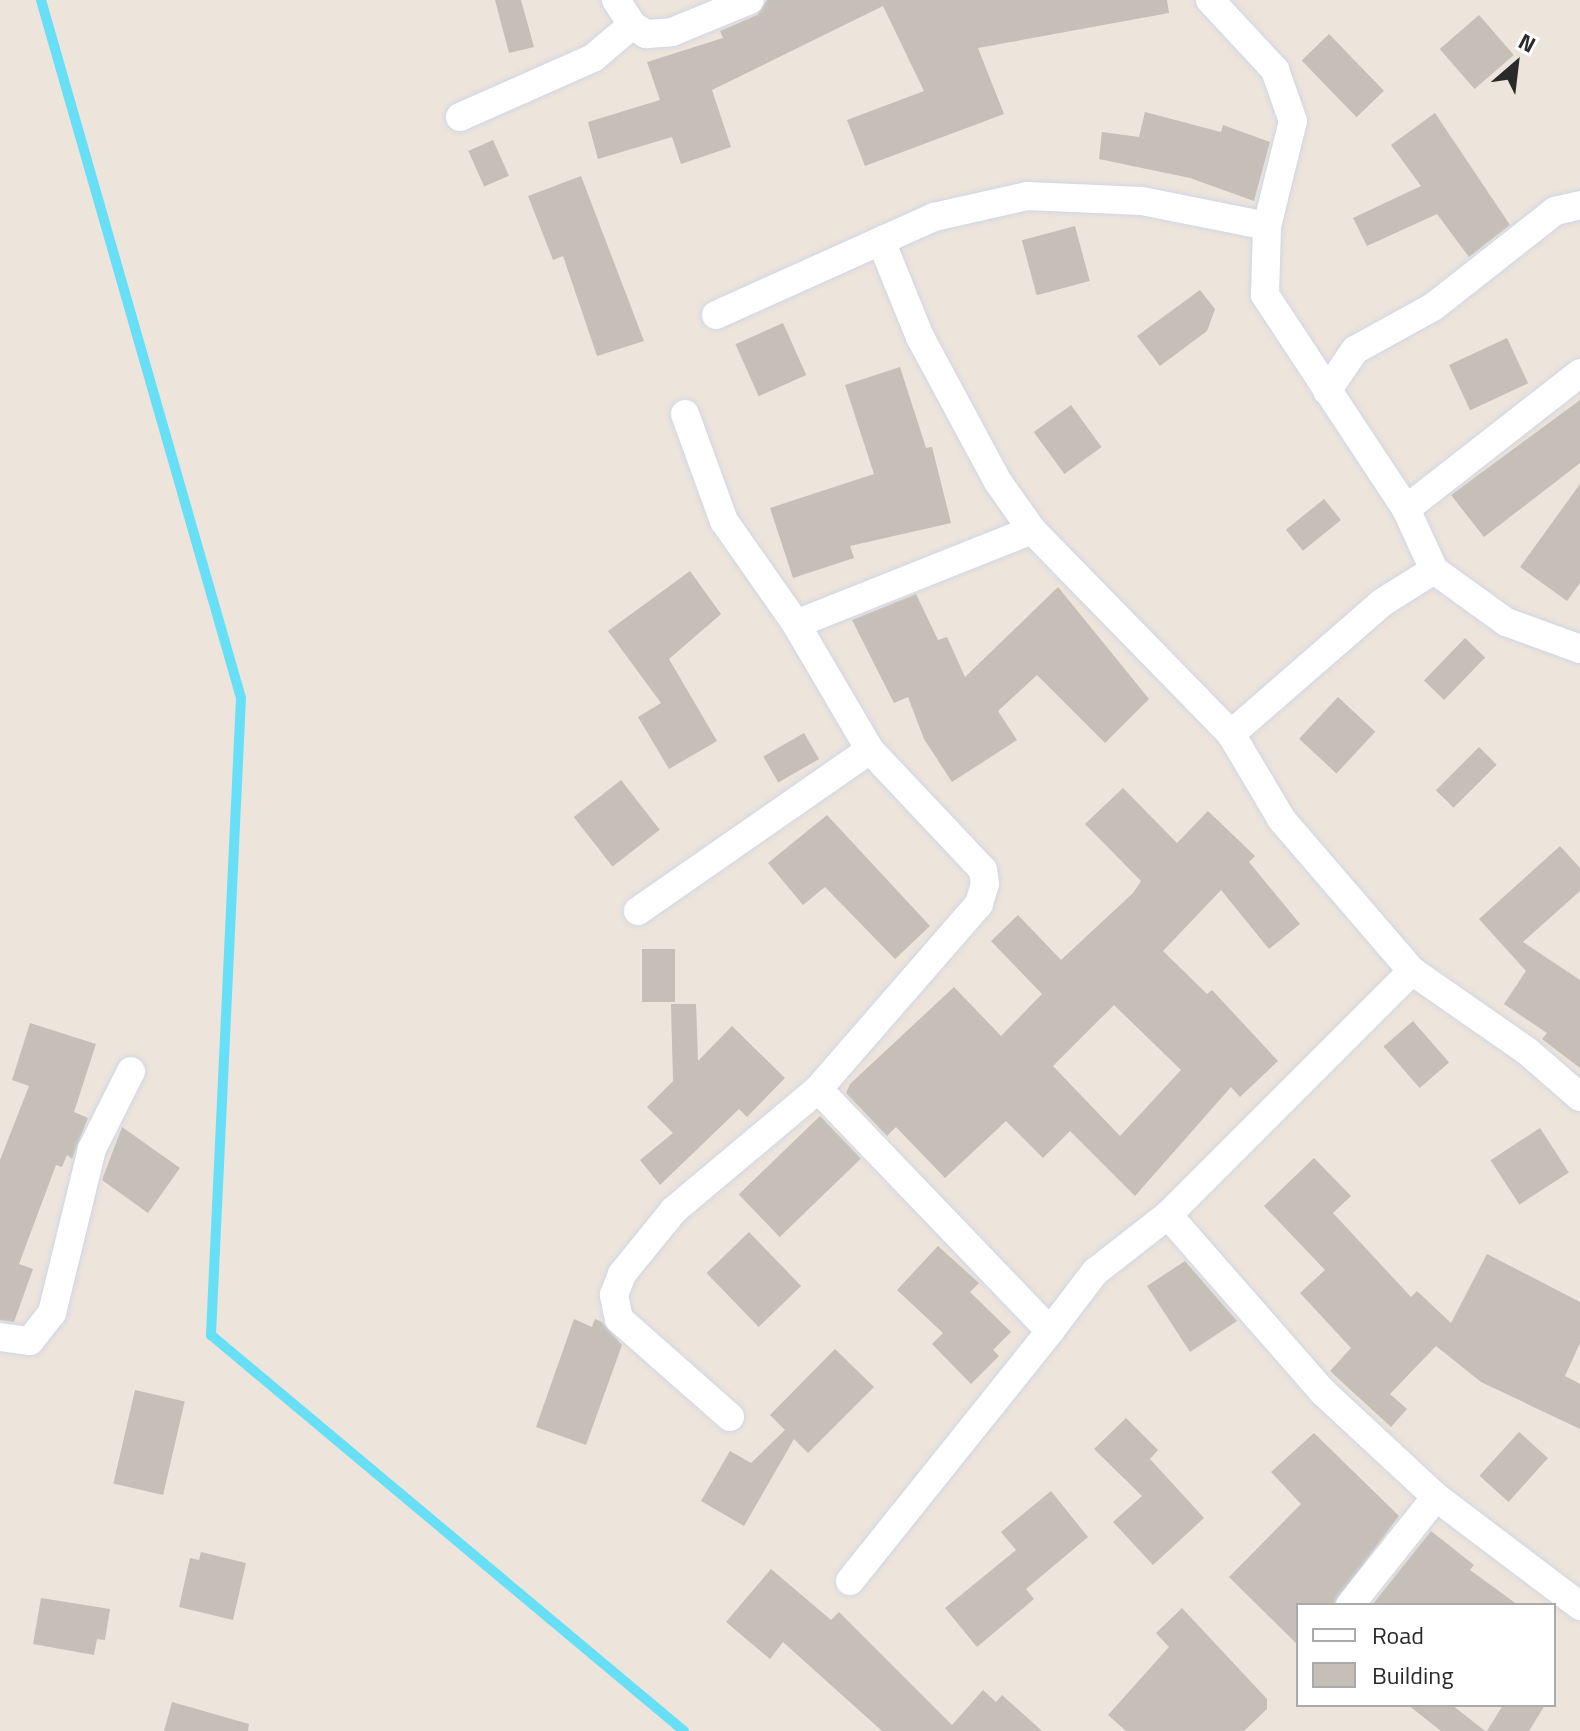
<!DOCTYPE html>
<style>
body{margin:0}
#map{position:relative;width:1580px;height:1731px;overflow:hidden;background:#ede4db;font-family:"Titillium Web",sans-serif}
div>[style]{position:absolute}
.stream>*{height:10px;margin:-5px;padding:0 5px;transform-origin:5px;border-radius:5px;background:#67dff6}
.building>*{inset:0;background:#c5bfb7;transform-origin:0 0}
.roads{filter:drop-shadow(0 0 2px #d0d6e4) drop-shadow(0 0 2px #d0d6e4)}
.street>*{height:28px;margin:-14px;padding:0 14px;transform-origin:14px;border-radius:14px;background:#fff}
span{translate:-50% -50%;white-space:nowrap;text-align:center;line-height:1.15;-webkit-text-stroke:6px #fff;paint-order:stroke}
.legend{position:absolute;left:1296px;top:1603px;width:260px;height:104px;box-sizing:border-box;background:#fff;border:2px solid #aaa;margin:0;padding:10px 14px;list-style:none;font-size:24px;color:#2a2a2a}
.legend li{display:flex;align-items:center;gap:16px;height:40px}
.legend b{width:40px;border:2px solid #aaa}
.north{position:absolute;left:1476px;top:24px;width:80px;height:80px;-webkit-text-stroke:6px #fff;paint-order:stroke;rotate:28deg;font-size:22px;font-weight:700;line-height:32px;text-align:center;color:#2a2a2a}
.north::after{content:'';display:block;margin:auto;width:28px;height:36px;background:#2a2a2a;clip-path:polygon(50% 0,100% 100%,50% 72%,0 100%)}
</style>
<div id="map">
<div class="stream">
<i style="left:41px;top:0;width:726px;rotate:74.01deg"></i>
<i style="left:241px;top:698px;width:638px;rotate:92.7deg"></i>
<i style="left:211px;top:1335px;width:617px;rotate:39.94deg"></i>
</div>
<div class="building">
<i style="clip-path:polygon(495px 0,521px 0,534px 47px,509px 53px)"></i>
<i style="clip-path:polygon(767px 0,1167px 0,1169px 13px,978px 48px,1004px 114px,865px 166px,847px 120px,924px 91px,883px 6px,712px 90px,731px 147px,681px 164px,672px 137px,598px 159px,588px 122px,660px 100px,647px 62px,723px 38px,720px 31px,757px 15px)"></i>
<i style="left:1479px;top:15px;width:53px;height:52px;rotate:49deg"></i>
<i style="left:1329px;top:34px;width:79px;height:38px;rotate:46deg"></i>
<i style="clip-path:polygon(1145px 112px,1221px 132px,1223px 125px,1270px 142px,1254px 201px,1190px 178px,1099px 159px,1102px 132px,1139px 137px)"></i>
<i style="clip-path:polygon(1435px 113px,1510px 225px,1469px 257px,1437px 214px,1367px 246px,1353px 218px,1421px 186px,1391px 145px)"></i>
<i style="left:493px;top:140px;width:39px;height:27px;rotate:66deg"></i>
<i style="clip-path:polygon(581px 176px,644px 341px,597px 356px,563px 256px,553px 260px,528px 196px)"></i>
<i style="left:1075px;top:226px;width:57px;height:55px;rotate:75deg"></i>
<i style="clip-path:polygon(1200px 290px,1215px 309px,1207px 331px,1160px 366px,1137px 336px)"></i>
<i style="left:783px;top:323px;width:57px;height:52px;rotate:66deg"></i>
<i style="left:1507px;top:338px;width:50px;height:64px;rotate:65deg"></i>
<i style="clip-path:polygon(900px 367px,926px 448px,932px 447px,951px 523px,850px 546px,854px 558px,793px 578px,770px 508px,874px 474px,845px 385px)"></i>
<i style="clip-path:polygon(1580px 400px,1580px 463px,1484px 537px,1451px 495px)"></i>
<i style="left:1071px;top:405px;width:52px;height:46px;rotate:54deg"></i>
<i style="clip-path:polygon(1580px 484px,1580px 583px,1567px 601px,1520px 567px)"></i>
<i style="left:1324px;top:499px;width:27px;height:49px;rotate:51deg"></i>
<i style="clip-path:polygon(690px 571px,721px 614px,669px 659px,717px 741px,669px 769px,638px 717px,661px 703px,608px 631px)"></i>
<i style="clip-path:polygon(1058px 587px,1149px 699px,1105px 743px,1037px 675px,998px 711px,1017px 740px,952px 782px,924px 739px,908px 697px,894px 703px,852px 620px,916px 594px,938px 640px,947px 637px,965px 677px)"></i>
<i style="left:1465px;top:638px;width:28px;height:59px;rotate:44deg"></i>
<i style="left:1338px;top:697px;width:51px;height:57px;rotate:43deg"></i>
<i style="left:804px;top:733px;width:30px;height:47px;rotate:60deg"></i>
<i style="left:1479px;top:747px;width:25px;height:61px;rotate:45deg"></i>
<i style="left:621px;top:780px;width:63px;height:60px;rotate:52deg"></i>
<i style="clip-path:polygon(evenodd,1123px 788px,1177px 843px,1208px 811px,1255px 856px,1249px 862px,1300px 924px,1269px 949px,1221px 890px,1163px 951px,1207px 994px,1212px 990px,1278px 1061px,1240px 1097px,1231px 1087px,1135px 1196px,1070px 1131px,1043px 1158px,1006px 1121px,945px 1178px,896px 1127px,887px 1136px,846px 1093px,850px 1084px,954px 987px,1001px 1036px,1042px 994px,991px 941px,1018px 915px,1061px 960px,1133px 893px,1141px 881px,1085px 824px,1123px 788px,1114px 1005px,1181px 1070px,1120px 1136px,1053px 1066px,1114px 1005px)"></i>
<i style="clip-path:polygon(827px 815px,930px 926px,895px 959px,825px 887px,803px 905px,768px 863px)"></i>
<i style="clip-path:polygon(1560px 846px,1580px 868px,1580px 891px,1523px 942px,1580px 980px,1580px 1068px,1542px 1039px,1547px 1033px,1504px 1004px,1526px 971px,1479px 919px)"></i>
<i style="left:642px;top:949px;width:33px;height:53px"></i>
<i style="clip-path:polygon(671px 1004px,696px 1004px,698px 1061px,732px 1026px,785px 1078px,747px 1117px,739px 1109px,660px 1185px,640px 1160px,673px 1133px,647px 1107px,673px 1081px)"></i>
<i style="left:1413px;top:1021px;width:55px;height:39px;rotate:49deg"></i>
<i style="clip-path:polygon(30px 1023px,96px 1044px,74px 1112px,88px 1118px,72px 1159px,67px 1155px,62px 1167px,56px 1165px,19px 1264px,33px 1269px,14px 1322px,0 1320px,0 1160px,29px 1086px,12px 1080px)"></i>
<i style="left:820px;top:1116px;width:59px;height:113px;rotate:46deg"></i>
<i style="clip-path:polygon(122px 1127px,180px 1168px,148px 1213px,102px 1180px)"></i>
<i style="left:1540px;top:1128px;width:53px;height:59px;rotate:57deg"></i>
<i style="clip-path:polygon(1314px 1158px,1351px 1196px,1333px 1213px,1411px 1297px,1417px 1291px,1451px 1323px,1487px 1254px,1580px 1302px,1580px 1343px,1565px 1376px,1580px 1384px,1580px 1429px,1481px 1382px,1436px 1346px,1390px 1394px,1407px 1409px,1391px 1427px,1330px 1371px,1351px 1348px,1300px 1293px,1325px 1270px,1264px 1206px)"></i>
<i style="left:749px;top:1232px;width:75px;height:59px;rotate:46deg"></i>
<i style="clip-path:polygon(938px 1246px,979px 1283px,970px 1292px,1011px 1332px,993px 1350px,999px 1356px,971px 1384px,932px 1344px,943px 1333px,897px 1290px)"></i>
<i style="clip-path:polygon(1185px 1261px,1237px 1321px,1190px 1352px,1147px 1286px)"></i>
<i style="clip-path:polygon(574px 1319px,592px 1327px,595px 1319px,602px 1322px,622px 1345px,586px 1445px,536px 1427px)"></i>
<i style="clip-path:polygon(835px 1349px,874px 1387px,808px 1453px,794px 1439px,744px 1526px,701px 1501px,730px 1451px,751px 1463px,785px 1430px,770px 1415px)"></i>
<i style="left:135px;top:1390px;width:51px;height:96px;rotate:13deg"></i>
<i style="clip-path:polygon(1126px 1418px,1158px 1450px,1150px 1459px,1204px 1518px,1153px 1565px,1113px 1522px,1142px 1496px,1094px 1449px)"></i>
<i style="left:1519px;top:1432px;width:39px;height:59px;rotate:42deg"></i>
<i style="clip-path:polygon(1314px 1433px,1399px 1516px,1333px 1605px,1298px 1605px,1298px 1645px,1229px 1577px,1301px 1504px,1271px 1472px)"></i>
<i style="clip-path:polygon(1051px 1491px,1088px 1537px,1026px 1589px,1034px 1599px,977px 1647px,945px 1608px,1016px 1550px,1001px 1532px)"></i>
<i style="clip-path:polygon(1431px 1531px,1474px 1565px,1470px 1570px,1518px 1605px,1372px 1605px)"></i>
<i style="clip-path:polygon(201px 1552px,246px 1563px,233px 1620px,179px 1607px,190px 1558px,199px 1560px)"></i>
<i style="clip-path:polygon(771px 1569px,831px 1620px,839px 1612px,952px 1725px,983px 1690px,996px 1702px,1002px 1695px,1042px 1731px,882px 1731px,783px 1642px,770px 1659px,726px 1622px)"></i>
<i style="clip-path:polygon(41px 1598px,110px 1609px,105px 1640px,97px 1639px,94px 1655px,33px 1644px)"></i>
<i style="clip-path:polygon(1182px 1608px,1267px 1699px,1267px 1709px,1244px 1731px,1126px 1731px,1108px 1715px,1169px 1647px,1156px 1633px)"></i>
<i style="clip-path:polygon(172px 1702px,249px 1724px,248px 1731px,164px 1731px)"></i>
<i style="clip-path:polygon(1408px 1705px,1452px 1705px,1485px 1731px,1441px 1731px)"></i>
<i style="clip-path:polygon(1503px 1705px,1545px 1705px,1529px 1731px,1487px 1731px)"></i>
</div>
<div class="roads">
<div class="street">
<i style="left:616px;top:0;width:30px;rotate:57deg"></i>
<i style="left:632px;top:25px;width:17px;rotate:33deg"></i>
<i style="left:646px;top:34px;width:26px;rotate:-4deg"></i>
<i style="left:672px;top:32px;width:84px;rotate:-22.3deg"></i>
<i style="left:1210px;top:0;width:96px;rotate:47.1deg"></i>
<i style="left:1275px;top:70px;width:54px;rotate:70.6deg"></i>
<i style="left:1293px;top:121px;width:108px;rotate:103.9deg"></i>
<i style="left:1267px;top:226px;width:69px;rotate:91.7deg"></i>
<i style="left:1265px;top:295px;width:256px;rotate:56.6deg"></i>
<i style="left:1406px;top:509px;width:67px;rotate:65.3deg"></i>
<i style="left:1434px;top:570px;width:89px;rotate:35.8deg"></i>
<i style="left:1506px;top:622px;width:79px;rotate:20deg"></i>
<i style="left:460px;top:117px;width:145px;rotate:-23.9deg"></i>
<i style="left:593px;top:58px;width:51px;rotate:-40.2deg"></i>
<i style="left:881px;top:241px;width:104px;rotate:67.9deg"></i>
<i style="left:920px;top:337px;width:165px;rotate:61.7deg"></i>
<i style="left:998px;top:482px;width:59px;rotate:54.7deg"></i>
<i style="left:716px;top:315px;width:239px;rotate:-24.2deg"></i>
<i style="left:934px;top:217px;width:95px;rotate:-12.7deg"></i>
<i style="left:1027px;top:196px;width:115px;rotate:2.5deg"></i>
<i style="left:1142px;top:201px;width:127px;rotate:11.3deg"></i>
<i style="left:1327px;top:391px;width:50px;rotate:-55.7deg"></i>
<i style="left:1355px;top:350px;width:89px;rotate:-28.9deg"></i>
<i style="left:1433px;top:307px;width:155px;rotate:-38.2deg"></i>
<i style="left:1555px;top:211px;width:26px;rotate:-13deg"></i>
<i style="left:685px;top:414px;width:114px;rotate:70deg"></i>
<i style="left:724px;top:521px;width:126px;rotate:55deg"></i>
<i style="left:796px;top:624px;width:254px;rotate:-21.7deg"></i>
<i style="left:1032px;top:530px;width:285px;rotate:45.7deg"></i>
<i style="left:1231px;top:734px;width:100px;rotate:59.3deg"></i>
<i style="left:1282px;top:820px;width:199px;rotate:49.3deg"></i>
<i style="left:1412px;top:971px;width:140px;rotate:34.8deg"></i>
<i style="left:1527px;top:1051px;width:70px;rotate:41deg"></i>
<i style="left:1406px;top:509px;width:221px;rotate:-38deg"></i>
<i style="left:796px;top:624px;width:146px;rotate:59.6deg"></i>
<i style="left:870px;top:750px;width:165px;rotate:46.7deg"></i>
<i style="left:983px;top:870px;width:14px;rotate:82deg"></i>
<i style="left:985px;top:884px;width:21px;rotate:107deg"></i>
<i style="left:979px;top:904px;width:245px;rotate:131deg"></i>
<i style="left:1231px;top:734px;width:201px;rotate:-41deg"></i>
<i style="left:1383px;top:602px;width:60px;rotate:-32.1deg"></i>
<i style="left:638px;top:911px;width:282px;rotate:-34.8deg"></i>
<i style="left:1168px;top:1215px;width:235px;rotate:48.8deg"></i>
<i style="left:1323px;top:1392px;width:154px;rotate:42.9deg"></i>
<i style="left:1436px;top:1497px;width:181px;rotate:37.1deg"></i>
<i style="left:0;top:1337px;width:30px;rotate:8deg"></i>
<i style="left:30px;top:1341px;width:36px;rotate:-52deg"></i>
<i style="left:52px;top:1313px;width:169px;rotate:-76.3deg"></i>
<i style="left:92px;top:1149px;width:87px;rotate:-63.4deg"></i>
<i style="left:730px;top:1417px;width:148px;rotate:-138.6deg"></i>
<i style="left:619px;top:1319px;width:25px;rotate:-102deg"></i>
<i style="left:614px;top:1295px;width:22px;rotate:-69deg"></i>
<i style="left:622px;top:1274px;width:82px;rotate:-50.9deg"></i>
<i style="left:674px;top:1210px;width:188px;rotate:-40deg"></i>
<i style="left:818px;top:1089px;width:335px;rotate:46.2deg"></i>
<i style="left:1050px;top:1331px;width:74px;rotate:-52.7deg"></i>
<i style="left:1095px;top:1272px;width:93px;rotate:-38deg"></i>
<i style="left:1168px;top:1215px;width:345px;rotate:-45deg"></i>
<i style="left:850px;top:1581px;width:320px;rotate:-51.3deg"></i>
<i style="left:1350px;top:1605px;width:138px;rotate:-51.5deg"></i>
</div>
</div>
<ul class="legend">
<li><b style="height:10px;background:#fff"></b>Road</li>
<li><b style="height:22px;background:#c5bfb7"></b>Building</li>
</ul>
<div class="north">N</div>
</div>
